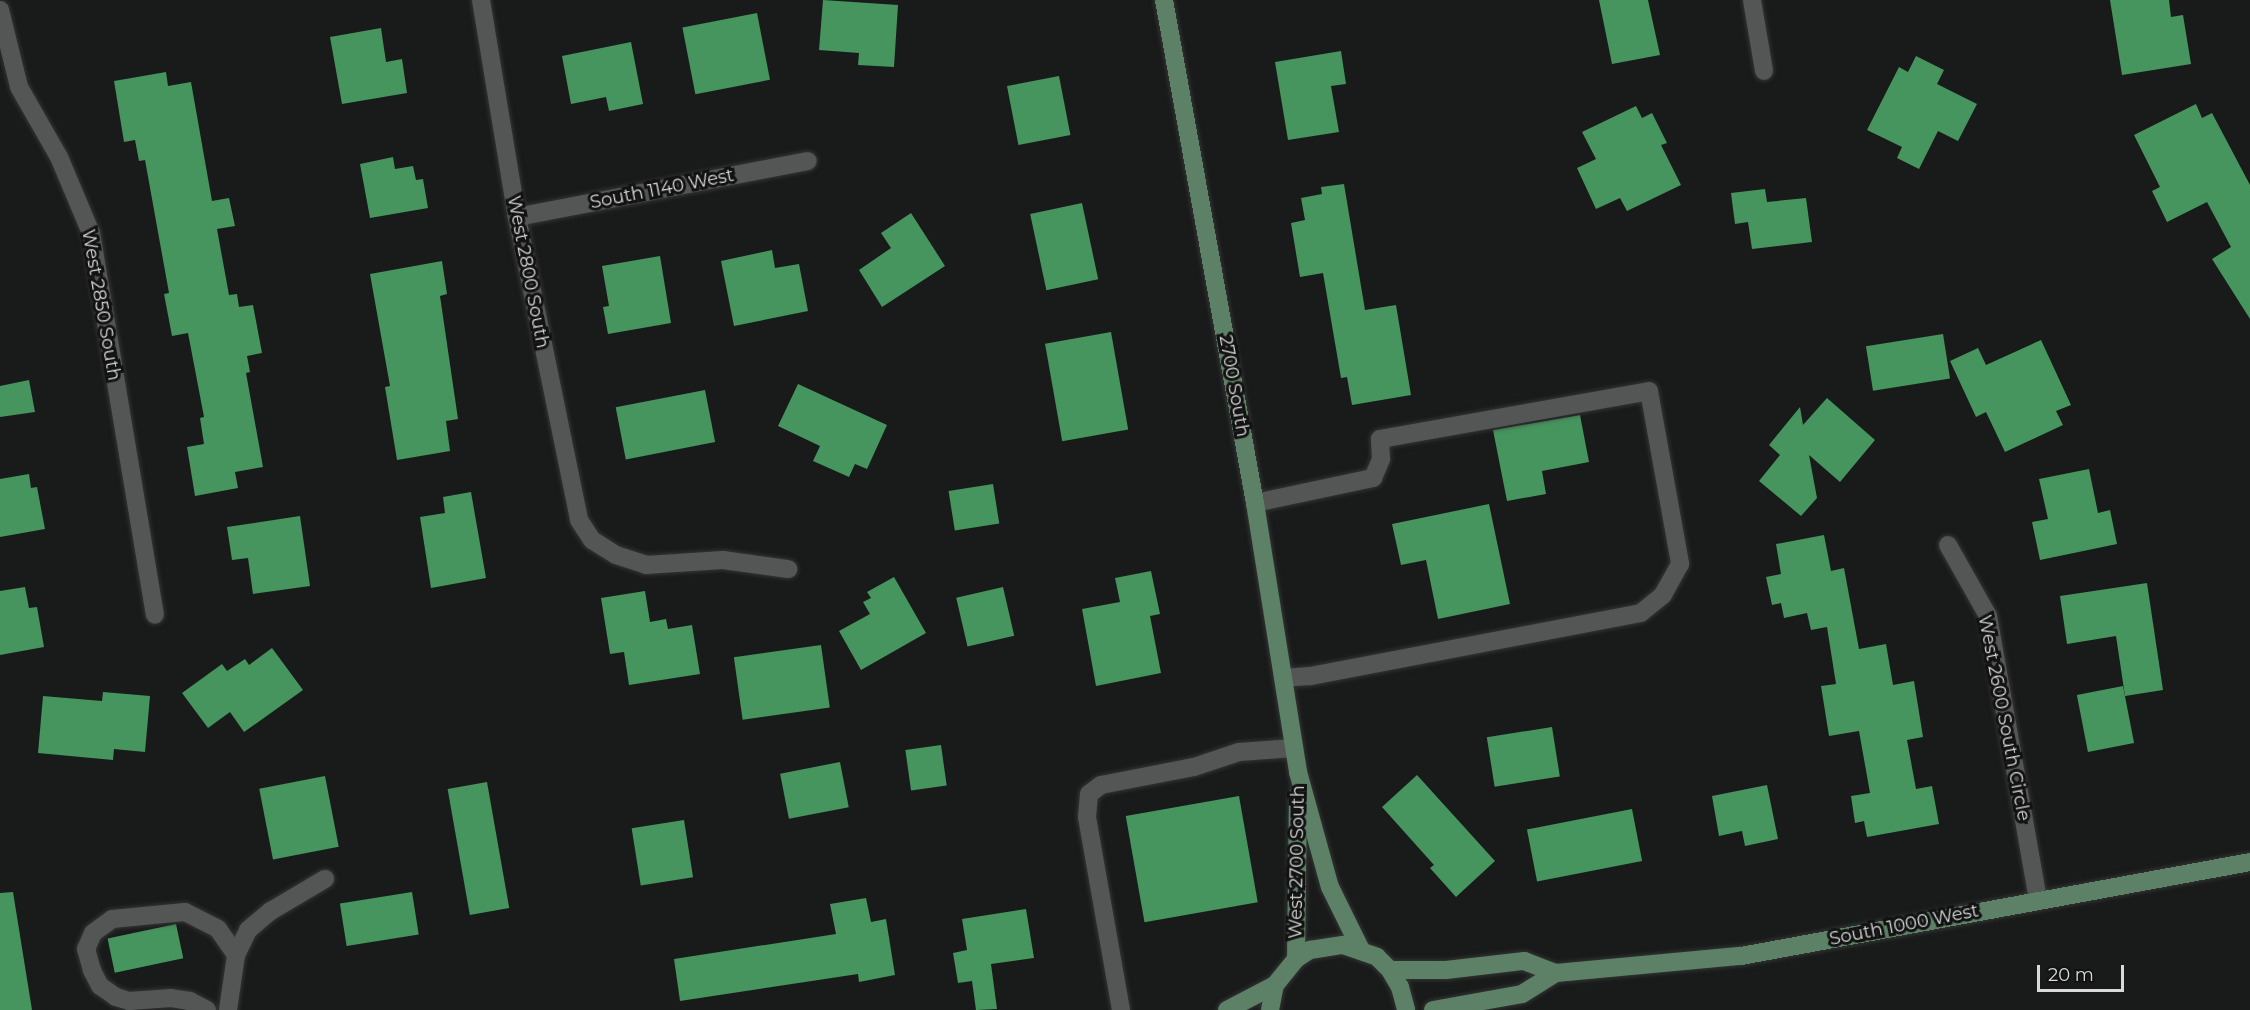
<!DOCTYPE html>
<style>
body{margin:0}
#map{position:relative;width:2250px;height:1010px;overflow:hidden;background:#191b1a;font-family:Montserrat,sans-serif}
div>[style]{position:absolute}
.building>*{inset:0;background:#46945e;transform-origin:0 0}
.roads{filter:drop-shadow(0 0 2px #333433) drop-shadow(0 0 2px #333433)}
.minor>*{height:18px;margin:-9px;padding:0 9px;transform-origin:9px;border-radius:9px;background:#545655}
.major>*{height:18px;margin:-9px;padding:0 9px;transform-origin:9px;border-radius:9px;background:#5c8166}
span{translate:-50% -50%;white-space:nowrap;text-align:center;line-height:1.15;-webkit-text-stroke:6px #111211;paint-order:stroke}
.street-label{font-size:18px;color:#d8d9d8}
.scale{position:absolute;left:2037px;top:965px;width:87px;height:27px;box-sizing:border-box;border:3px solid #d8d9d8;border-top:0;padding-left:8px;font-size:18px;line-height:21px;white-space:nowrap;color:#d8d9d8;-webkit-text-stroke:4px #111211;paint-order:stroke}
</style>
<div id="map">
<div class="building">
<i style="clip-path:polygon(823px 0,898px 5px,894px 67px,858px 65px,859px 53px,819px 50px)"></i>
<i style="clip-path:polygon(1599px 0,1648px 0,1660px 55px,1612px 64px)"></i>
<i style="clip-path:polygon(2110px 0,2169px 0,2171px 17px,2183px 15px,2191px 64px,2122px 75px)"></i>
<i style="left:757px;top:13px;width:68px;height:76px;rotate:79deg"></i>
<i style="clip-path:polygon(381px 28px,386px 62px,402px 59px,407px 93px,342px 104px,330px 37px)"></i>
<i style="clip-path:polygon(631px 42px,643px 104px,609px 111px,606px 97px,571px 104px,562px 56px)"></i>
<i style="clip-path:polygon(1341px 51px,1346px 84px,1331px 86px,1339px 132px,1288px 140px,1275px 62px)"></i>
<i style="clip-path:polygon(1916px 56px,1944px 70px,1937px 84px,1977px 104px,1958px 141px,1938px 131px,1919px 169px,1897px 158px,1902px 147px,1867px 130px,1899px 67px,1908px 72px)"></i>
<i style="clip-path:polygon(166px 72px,168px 86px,191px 82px,212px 201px,229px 198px,235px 226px,217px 229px,229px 295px,237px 294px,239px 307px,253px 305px,262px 353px,247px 356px,250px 372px,246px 373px,263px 467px,235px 472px,238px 488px,195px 496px,187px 447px,204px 444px,200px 418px,204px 417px,188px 333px,172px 336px,164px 294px,169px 293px,145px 160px,139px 161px,135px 140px,124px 142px,114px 81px)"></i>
<i style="left:1059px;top:76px;width:60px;height:53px;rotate:79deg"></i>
<i style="clip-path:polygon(2196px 104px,2202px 118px,2212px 113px,2250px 185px,2250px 319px,2212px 259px,2231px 247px,2207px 202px,2167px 222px,2152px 191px,2160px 187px,2134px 135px)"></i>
<i style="clip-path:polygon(1636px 106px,1642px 118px,1652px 113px,1667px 143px,1661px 145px,1681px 185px,1627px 211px,1620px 198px,1596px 209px,1577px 168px,1596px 159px,1582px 132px)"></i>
<i style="clip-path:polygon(393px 157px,395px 169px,413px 166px,416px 180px,423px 179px,428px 208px,370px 218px,360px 164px)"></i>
<i style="clip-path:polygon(1344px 184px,1365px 310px,1396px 305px,1411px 395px,1352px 405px,1347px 377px,1341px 378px,1323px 273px,1300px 277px,1291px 223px,1305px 220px,1301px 198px,1322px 194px,1321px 187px)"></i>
<i style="clip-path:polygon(1765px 189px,1767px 202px,1806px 198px,1812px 242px,1752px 249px,1748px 222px,1735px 224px,1731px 193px)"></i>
<i style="left:1082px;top:203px;width:78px;height:53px;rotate:78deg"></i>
<i style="clip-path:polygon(911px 213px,945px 266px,882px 307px,859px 270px,891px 248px,881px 233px)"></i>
<i style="clip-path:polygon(772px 250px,775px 268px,799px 264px,808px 311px,734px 326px,721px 261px)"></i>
<i style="clip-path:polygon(660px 256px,671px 323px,608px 334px,603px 307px,609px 306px,602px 266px)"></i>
<i style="clip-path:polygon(442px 261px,447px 294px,440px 296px,458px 419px,446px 421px,450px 451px,397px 460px,385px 387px,390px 386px,370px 274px)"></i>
<i style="left:1111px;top:332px;width:99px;height:67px;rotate:80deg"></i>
<i style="left:1943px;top:334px;width:45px;height:78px;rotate:81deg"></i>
<i style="clip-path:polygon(2041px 340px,2071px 405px,2056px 411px,2063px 425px,2005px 452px,1986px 412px,1976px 417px,1950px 361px,1978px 348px,1986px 365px)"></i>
<i style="clip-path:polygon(29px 380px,35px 412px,0 417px,0 386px)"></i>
<i style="clip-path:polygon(798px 384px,887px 425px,867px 469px,855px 464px,849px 477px,813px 461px,820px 446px,778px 426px)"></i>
<i style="left:705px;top:390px;width:53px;height:91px;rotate:79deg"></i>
<i style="clip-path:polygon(1827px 398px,1875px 440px,1840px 482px,1809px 455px,1817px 498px,1801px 516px,1759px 481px,1780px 455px,1769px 445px,1800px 407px,1803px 425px)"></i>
<i style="clip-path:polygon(1580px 415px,1589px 462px,1542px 471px,1546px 494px,1507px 501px,1493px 430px)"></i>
<i style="clip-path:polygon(2089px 469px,2098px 513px,2110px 510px,2117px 544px,2040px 560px,2032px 522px,2048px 519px,2039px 479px)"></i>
<i style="clip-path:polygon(29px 474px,31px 488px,37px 487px,45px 529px,0 537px,0 479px)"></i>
<i style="left:993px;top:484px;width:40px;height:45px;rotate:81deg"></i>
<i style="clip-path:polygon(471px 492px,486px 578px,431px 588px,420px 517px,445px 513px,443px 497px)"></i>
<i style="clip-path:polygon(1489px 504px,1510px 604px,1438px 619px,1426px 560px,1401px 565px,1392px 524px)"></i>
<i style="clip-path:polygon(300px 516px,310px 586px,253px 594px,248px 558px,232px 560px,227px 527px)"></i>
<i style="clip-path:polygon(1824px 535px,1831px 571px,1844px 568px,1859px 649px,1886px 644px,1893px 685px,1914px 681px,1923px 737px,1907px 740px,1916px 789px,1932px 786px,1939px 824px,1867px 837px,1864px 821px,1855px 823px,1851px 796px,1870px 793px,1859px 731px,1829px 736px,1821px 686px,1836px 684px,1827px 627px,1811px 630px,1807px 613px,1784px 618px,1781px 603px,1772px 605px,1766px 577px,1781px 574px,1776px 544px)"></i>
<i style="clip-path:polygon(1151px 571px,1160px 614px,1150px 616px,1161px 673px,1096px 686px,1082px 609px,1120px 602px,1115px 578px)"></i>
<i style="clip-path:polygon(894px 577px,926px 633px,861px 670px,839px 631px,870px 614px,863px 602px,871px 598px,867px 592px)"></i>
<i style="clip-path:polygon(2147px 583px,2163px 690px,2125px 696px,2116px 636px,2067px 644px,2060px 596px)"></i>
<i style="clip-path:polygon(25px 587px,29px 608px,37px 607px,44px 647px,0 655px,0 591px)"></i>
<i style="left:1003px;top:587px;width:50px;height:48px;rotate:77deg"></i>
<i style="clip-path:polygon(645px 591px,650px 622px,666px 619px,668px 629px,692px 625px,700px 674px,629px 685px,624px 652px,610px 654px,601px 598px)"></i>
<i style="left:821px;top:645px;width:63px;height:88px;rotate:82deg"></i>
<i style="clip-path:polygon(272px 648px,303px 690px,244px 732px,230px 712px,208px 728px,182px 693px,222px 664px,227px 671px,245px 659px,249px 665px)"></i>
<i style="left:2123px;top:686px;width:58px;height:47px;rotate:79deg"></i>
<i style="clip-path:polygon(103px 692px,150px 696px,145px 752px,114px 749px,113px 760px,38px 753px,43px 696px,102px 701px)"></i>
<i style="left:1552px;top:727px;width:50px;height:66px;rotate:81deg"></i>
<i style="left:941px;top:745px;width:41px;height:36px;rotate:82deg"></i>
<i style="left:840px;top:762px;width:46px;height:61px;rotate:79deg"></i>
<i style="clip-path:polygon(1417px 775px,1495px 861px,1456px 897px,1430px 868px,1434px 865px,1382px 807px)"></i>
<i style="left:325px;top:776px;width:72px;height:67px;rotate:79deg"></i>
<i style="left:487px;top:782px;width:128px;height:40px;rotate:80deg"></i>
<i style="clip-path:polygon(1767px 785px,1778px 839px,1745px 846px,1742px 831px,1719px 836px,1712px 796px)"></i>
<i style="left:1239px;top:796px;width:108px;height:115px;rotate:80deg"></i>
<i style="left:1632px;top:809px;width:53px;height:107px;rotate:79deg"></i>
<i style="left:684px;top:820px;width:58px;height:53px;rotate:81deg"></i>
<i style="clip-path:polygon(13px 892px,32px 1010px,0 1010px,0 893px)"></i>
<i style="left:412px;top:892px;width:43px;height:73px;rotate:81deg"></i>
<i style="clip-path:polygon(866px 898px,871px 922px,886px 919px,895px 975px,859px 982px,858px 974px,680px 1001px,674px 959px,836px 934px,830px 904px)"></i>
<i style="clip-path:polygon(1026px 909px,1034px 958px,991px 964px,997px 1009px,976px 1010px,972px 981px,958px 983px,953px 953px,967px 950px,962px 919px)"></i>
<i style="left:176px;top:924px;width:35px;height:70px;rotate:78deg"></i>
</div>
<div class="roads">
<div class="minor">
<i style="left:481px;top:0;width:220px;rotate:80.6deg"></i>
<i style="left:517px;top:217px;width:309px;rotate:78.4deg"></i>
<i style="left:579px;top:520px;width:24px;rotate:57deg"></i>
<i style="left:592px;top:540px;width:28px;rotate:32deg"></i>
<i style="left:616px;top:555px;width:32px;rotate:18deg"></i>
<i style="left:646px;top:565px;width:77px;rotate:-3.7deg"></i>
<i style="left:723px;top:560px;width:66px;rotate:7.9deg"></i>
<i style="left:1752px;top:0;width:72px;rotate:80.4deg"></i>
<i style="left:0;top:10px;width:79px;rotate:76.1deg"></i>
<i style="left:19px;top:87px;width:81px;rotate:60.3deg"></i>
<i style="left:59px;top:157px;width:82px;rotate:67.2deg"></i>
<i style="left:91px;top:233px;width:387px;rotate:80.5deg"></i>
<i style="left:517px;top:217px;width:296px;rotate:-10.9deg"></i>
<i style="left:1255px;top:503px;width:121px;rotate:-12deg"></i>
<i style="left:1373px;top:478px;width:21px;rotate:-67deg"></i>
<i style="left:1381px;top:459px;width:20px;rotate:-93deg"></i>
<i style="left:1380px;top:439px;width:273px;rotate:-10.1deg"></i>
<i style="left:1649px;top:391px;width:176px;rotate:79.8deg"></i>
<i style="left:1680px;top:564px;width:35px;rotate:119deg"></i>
<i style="left:1663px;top:595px;width:28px;rotate:141deg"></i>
<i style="left:1641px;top:613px;width:337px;rotate:169.2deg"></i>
<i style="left:1310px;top:676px;width:27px;rotate:176deg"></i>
<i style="left:1948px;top:545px;width:81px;rotate:60.6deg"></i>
<i style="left:1988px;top:616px;width:287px;rotate:80deg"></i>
<i style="left:207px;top:1010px;width:19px;rotate:-152deg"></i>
<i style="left:190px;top:1001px;width:19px;rotate:-171deg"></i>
<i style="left:171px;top:998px;width:42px;rotate:175.9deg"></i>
<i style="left:129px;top:1001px;width:14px;rotate:-163deg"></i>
<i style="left:116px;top:997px;width:19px;rotate:-145deg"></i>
<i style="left:100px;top:986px;width:18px;rotate:-117deg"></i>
<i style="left:92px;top:970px;width:22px;rotate:-106deg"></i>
<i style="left:86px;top:949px;width:17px;rotate:-66deg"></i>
<i style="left:93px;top:933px;width:24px;rotate:-36deg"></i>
<i style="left:112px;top:919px;width:73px;rotate:-5.5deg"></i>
<i style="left:185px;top:912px;width:37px;rotate:27deg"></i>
<i style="left:218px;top:929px;width:32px;rotate:55deg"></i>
<i style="left:228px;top:1010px;width:56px;rotate:-81.7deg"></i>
<i style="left:236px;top:955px;width:28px;rotate:-64deg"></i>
<i style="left:248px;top:930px;width:30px;rotate:-40deg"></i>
<i style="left:271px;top:911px;width:63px;rotate:-30.7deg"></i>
<i style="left:1121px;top:1010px;width:196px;rotate:-100deg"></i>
<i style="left:1087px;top:817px;width:23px;rotate:-85deg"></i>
<i style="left:1089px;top:794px;width:15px;rotate:-37deg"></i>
<i style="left:1101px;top:785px;width:95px;rotate:-11deg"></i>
<i style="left:1194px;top:767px;width:47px;rotate:-18.4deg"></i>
<i style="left:1239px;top:752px;width:55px;rotate:-4.2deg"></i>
</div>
<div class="major">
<i style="left:1164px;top:0;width:511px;rotate:79.75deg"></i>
<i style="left:1255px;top:503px;width:272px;rotate:80.9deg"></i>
<i style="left:1298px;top:772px;width:119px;rotate:74.5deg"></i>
<i style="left:1330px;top:887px;width:68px;rotate:63.8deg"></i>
<i style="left:1296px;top:959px;width:164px;rotate:-89.3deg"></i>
<i style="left:1390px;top:970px;width:56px"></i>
<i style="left:1446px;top:970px;width:79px;rotate:-6.6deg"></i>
<i style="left:1524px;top:961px;width:34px;rotate:21deg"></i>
<i style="left:1556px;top:973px;width:186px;rotate:-5.3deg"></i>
<i style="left:1741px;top:956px;width:518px;rotate:-10.46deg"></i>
<i style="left:1227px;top:1010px;width:54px;rotate:-27.5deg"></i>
<i style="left:1270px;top:1010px;width:25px;rotate:-79deg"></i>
<i style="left:1275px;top:985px;width:33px;rotate:-51deg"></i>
<i style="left:1296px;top:959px;width:17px;rotate:-33deg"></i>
<i style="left:1310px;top:950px;width:33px;rotate:-9deg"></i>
<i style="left:1343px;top:945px;width:36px;rotate:19deg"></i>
<i style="left:1377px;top:957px;width:18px;rotate:45deg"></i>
<i style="left:1390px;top:970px;width:20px;rotate:60deg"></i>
<i style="left:1400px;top:987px;width:24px;rotate:75deg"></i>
<i style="left:1433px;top:1010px;width:90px;rotate:-10.2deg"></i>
<i style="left:1522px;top:994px;width:40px;rotate:-32deg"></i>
</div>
</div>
<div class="street-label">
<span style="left:662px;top:189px;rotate:-11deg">South 1140 West</span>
<span style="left:528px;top:272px;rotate:79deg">West 2800 South</span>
<span style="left:101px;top:305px;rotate:80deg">West 2850 South</span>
<span style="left:1234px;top:386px;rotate:80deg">2700 South</span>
<span style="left:2004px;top:718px;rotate:79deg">West 2600 South Circle</span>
<span style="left:1297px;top:862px;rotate:-89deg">West 2700 South</span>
<span style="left:1904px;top:925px;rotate:-11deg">South 1000 West</span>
</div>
<div class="scale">20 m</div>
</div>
